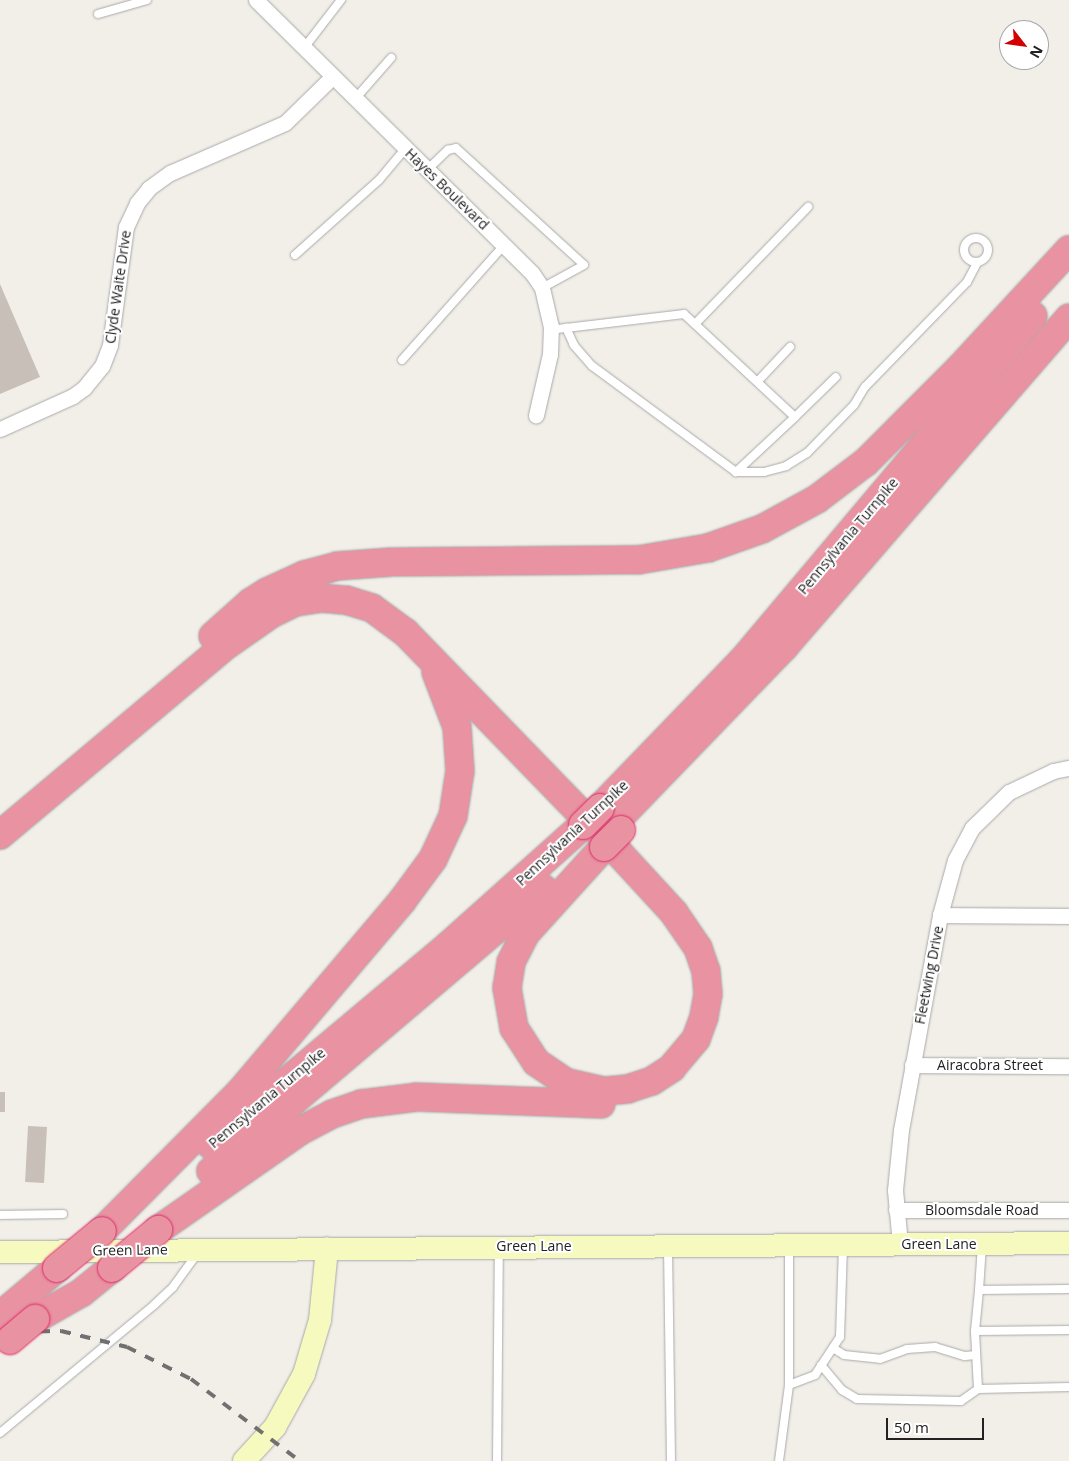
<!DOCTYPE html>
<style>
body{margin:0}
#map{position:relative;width:1069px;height:1461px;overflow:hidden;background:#f2efe9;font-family:"Open Sans",sans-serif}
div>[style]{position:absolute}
.building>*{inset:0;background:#c7bfb8;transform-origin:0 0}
.roads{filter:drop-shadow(0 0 1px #a9a9a9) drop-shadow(0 0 1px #a9a9a9)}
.lane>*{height:8px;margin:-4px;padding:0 4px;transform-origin:4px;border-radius:4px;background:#fff}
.lane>.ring{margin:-4px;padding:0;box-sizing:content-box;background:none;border:8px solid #fff;border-radius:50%}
.street>*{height:15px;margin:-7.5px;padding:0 7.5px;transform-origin:7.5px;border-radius:7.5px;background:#fff}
.secondary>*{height:22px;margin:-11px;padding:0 11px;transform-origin:11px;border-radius:11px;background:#f7fabf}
.highway>*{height:28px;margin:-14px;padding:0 14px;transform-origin:14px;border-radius:14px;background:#e892a2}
.rail>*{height:4px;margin-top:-2px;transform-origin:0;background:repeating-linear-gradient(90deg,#707070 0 10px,transparent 0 20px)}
.bridges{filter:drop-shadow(0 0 1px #dc2a67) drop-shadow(0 0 1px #dc2a67)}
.highway-bridge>*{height:28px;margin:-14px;padding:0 14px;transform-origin:14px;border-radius:14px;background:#e892a2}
span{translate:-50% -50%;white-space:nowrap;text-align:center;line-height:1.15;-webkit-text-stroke:4px #fff;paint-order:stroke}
.street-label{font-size:14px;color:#222}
.north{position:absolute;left:999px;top:20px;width:50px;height:50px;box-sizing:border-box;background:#fff;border:1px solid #a7a7a7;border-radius:50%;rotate:120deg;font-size:14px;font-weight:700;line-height:20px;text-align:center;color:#222}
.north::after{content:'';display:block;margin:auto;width:18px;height:22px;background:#d40000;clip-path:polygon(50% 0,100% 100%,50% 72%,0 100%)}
.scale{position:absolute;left:886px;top:1418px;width:98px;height:22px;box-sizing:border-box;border:2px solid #222;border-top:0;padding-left:6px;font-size:15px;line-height:18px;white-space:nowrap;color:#222;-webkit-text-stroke:4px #fff;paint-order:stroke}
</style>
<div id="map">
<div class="building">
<i style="clip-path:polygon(0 284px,40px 377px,0 394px)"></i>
<i style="left:0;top:1092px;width:5px;height:20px"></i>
<i style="left:28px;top:1126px;width:19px;height:56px;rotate:3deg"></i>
</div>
<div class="roads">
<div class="lane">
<i style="left:98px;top:14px;width:51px;rotate:-15.9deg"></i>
<i style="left:304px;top:48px;width:61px;rotate:-52.4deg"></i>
<i style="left:355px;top:99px;width:55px;rotate:-48.7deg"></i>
<i style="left:427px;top:170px;width:29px;rotate:-44deg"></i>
<i style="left:448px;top:150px;width:8px;rotate:-14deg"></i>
<i style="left:456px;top:148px;width:173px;rotate:42.4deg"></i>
<i style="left:584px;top:265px;width:48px;rotate:151.3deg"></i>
<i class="ring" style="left:964px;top:238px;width:16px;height:16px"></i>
<i style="left:295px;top:255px;width:113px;rotate:-41.8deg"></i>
<i style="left:379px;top:180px;width:40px;rotate:-50deg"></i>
<i style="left:695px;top:324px;width:163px;rotate:-46deg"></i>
<i style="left:551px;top:330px;width:15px;rotate:-8deg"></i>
<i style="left:566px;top:328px;width:119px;rotate:-6.8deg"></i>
<i style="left:684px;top:314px;width:151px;rotate:42.9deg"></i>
<i style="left:795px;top:417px;width:81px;rotate:137deg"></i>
<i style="left:736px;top:472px;width:179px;rotate:-143.6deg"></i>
<i style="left:592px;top:366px;width:28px;rotate:-131deg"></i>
<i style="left:574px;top:345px;width:19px;rotate:-115deg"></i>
<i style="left:402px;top:360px;width:154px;rotate:-48.4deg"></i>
<i style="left:758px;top:381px;width:47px;rotate:-46.7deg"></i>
<i style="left:795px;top:417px;width:57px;rotate:-44.3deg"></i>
<i style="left:736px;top:472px;width:28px"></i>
<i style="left:764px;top:472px;width:23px;rotate:-15deg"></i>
<i style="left:786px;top:466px;width:25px;rotate:-32deg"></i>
<i style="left:807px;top:453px;width:67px;rotate:-45.6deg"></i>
<i style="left:854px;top:405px;width:21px;rotate:-59deg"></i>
<i style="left:865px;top:387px;width:146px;rotate:-45.8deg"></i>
<i style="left:967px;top:282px;width:21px;rotate:-62deg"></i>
<i style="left:0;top:1215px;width:63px;rotate:-0.9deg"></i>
<i style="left:668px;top:1247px;width:214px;rotate:89.2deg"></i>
<i style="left:979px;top:1290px;width:45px;rotate:-86.2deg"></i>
<i style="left:975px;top:1331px;width:94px;rotate:-0.6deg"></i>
<i style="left:833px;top:1348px;width:13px;rotate:32deg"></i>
<i style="left:844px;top:1355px;width:36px;rotate:6deg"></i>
<i style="left:880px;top:1359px;width:29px;rotate:-20deg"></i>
<i style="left:907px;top:1349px;width:28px;rotate:-4deg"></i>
<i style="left:935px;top:1347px;width:31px;rotate:17deg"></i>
<i style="left:965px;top:1356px;width:11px;rotate:-5deg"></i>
<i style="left:821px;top:1365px;width:33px;rotate:50deg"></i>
<i style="left:842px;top:1390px;width:17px;rotate:31deg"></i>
<i style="left:857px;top:1399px;width:104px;rotate:1.1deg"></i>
<i style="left:961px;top:1401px;width:21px;rotate:-35deg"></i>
<i style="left:978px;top:1389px;width:91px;rotate:-1.3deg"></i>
<i style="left:789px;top:1385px;width:28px;rotate:-21deg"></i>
<i style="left:815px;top:1375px;width:45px;rotate:-56.7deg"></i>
<i style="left:840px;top:1337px;width:90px;rotate:-88.1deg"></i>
<i style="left:978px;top:1389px;width:58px;rotate:-93deg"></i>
<i style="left:975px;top:1331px;width:41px;rotate:-84.4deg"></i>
<i style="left:979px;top:1290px;width:90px;rotate:-0.6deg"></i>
<i style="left:0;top:1433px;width:200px;rotate:-39.7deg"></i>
<i style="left:154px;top:1305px;width:26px;rotate:-43deg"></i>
<i style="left:173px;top:1287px;width:39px;rotate:-54deg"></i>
<i style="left:497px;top:1461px;width:210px;rotate:-89.5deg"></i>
<i style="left:779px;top:1461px;width:77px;rotate:-82.5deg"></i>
<i style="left:789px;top:1385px;width:139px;rotate:-90deg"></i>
</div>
<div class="street">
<i style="left:256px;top:0;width:388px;rotate:44.7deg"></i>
<i style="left:532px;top:273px;width:18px;rotate:56deg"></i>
<i style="left:542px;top:288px;width:39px;rotate:77deg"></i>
<i style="left:551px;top:326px;width:28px;rotate:92deg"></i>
<i style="left:550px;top:354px;width:63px;rotate:102.9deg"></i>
<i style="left:0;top:429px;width:80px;rotate:-24.3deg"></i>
<i style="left:73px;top:396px;width:14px;rotate:-36deg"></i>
<i style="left:84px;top:388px;width:28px;rotate:-51deg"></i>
<i style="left:102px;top:366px;width:22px;rotate:-69deg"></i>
<i style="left:110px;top:345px;width:119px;rotate:-82.3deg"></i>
<i style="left:126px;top:227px;width:26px;rotate:-65deg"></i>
<i style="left:137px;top:203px;width:19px;rotate:-51deg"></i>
<i style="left:149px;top:188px;width:26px;rotate:-36deg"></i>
<i style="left:170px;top:173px;width:125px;rotate:-23.5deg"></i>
<i style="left:285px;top:123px;width:66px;rotate:-44.4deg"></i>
<i style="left:940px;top:915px;width:129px;rotate:0.4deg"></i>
<i style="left:912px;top:1065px;width:157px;rotate:0.4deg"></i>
<i style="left:896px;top:1210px;width:173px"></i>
<i style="left:900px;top:1244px;width:54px;rotate:-95.3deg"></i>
<i style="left:895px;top:1190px;width:60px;rotate:-84.3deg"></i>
<i style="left:901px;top:1130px;width:219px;rotate:-79.7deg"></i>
<i style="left:940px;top:915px;width:57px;rotate:-74.7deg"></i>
<i style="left:955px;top:860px;width:36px;rotate:-62deg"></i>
<i style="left:972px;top:828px;width:52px;rotate:-44.2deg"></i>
<i style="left:1009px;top:792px;width:49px;rotate:-25.5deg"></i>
<i style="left:1053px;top:771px;width:16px;rotate:-11deg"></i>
</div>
<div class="secondary">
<i style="left:0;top:1252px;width:1069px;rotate:-0.48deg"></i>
<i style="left:244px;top:1461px;width:46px;rotate:-47.6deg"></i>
<i style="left:275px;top:1427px;width:60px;rotate:-61.3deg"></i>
<i style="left:304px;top:1374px;width:56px;rotate:-73.5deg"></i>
<i style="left:320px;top:1320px;width:72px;rotate:-84.4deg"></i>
</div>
<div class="highway">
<i style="left:213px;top:636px;width:51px;rotate:-41.8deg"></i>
<i style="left:251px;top:602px;width:19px;rotate:-32deg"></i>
<i style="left:267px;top:592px;width:41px;rotate:-24.7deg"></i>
<i style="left:304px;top:575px;width:34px;rotate:-15deg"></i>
<i style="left:337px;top:566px;width:55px;rotate:-4.2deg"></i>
<i style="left:392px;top:562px;width:246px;rotate:-0.5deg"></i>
<i style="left:638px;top:560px;width:71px;rotate:-9.7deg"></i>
<i style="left:708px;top:548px;width:57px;rotate:-19.4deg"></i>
<i style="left:762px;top:529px;width:63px;rotate:-28.6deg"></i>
<i style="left:817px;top:499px;width:61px;rotate:-37.1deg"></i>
<i style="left:866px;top:462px;width:132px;rotate:-45deg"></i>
<i style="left:959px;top:369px;width:162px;rotate:-47.3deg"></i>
<i style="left:600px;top:808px;width:206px;rotate:-46deg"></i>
<i style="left:743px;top:660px;width:450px;rotate:-49.9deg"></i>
<i style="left:614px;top:823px;width:245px;rotate:-46deg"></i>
<i style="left:784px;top:647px;width:435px;rotate:-49.1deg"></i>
<i style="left:0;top:835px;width:297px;rotate:-40deg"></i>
<i style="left:228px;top:644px;width:52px;rotate:-34.9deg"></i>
<i style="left:271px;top:614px;width:28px;rotate:-26deg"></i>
<i style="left:296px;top:602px;width:25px;rotate:-9deg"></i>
<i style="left:321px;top:598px;width:25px;rotate:5deg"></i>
<i style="left:346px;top:600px;width:27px;rotate:17deg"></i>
<i style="left:372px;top:608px;width:42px;rotate:36.3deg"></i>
<i style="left:406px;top:633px;width:305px;rotate:45.9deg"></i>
<i style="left:618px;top:852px;width:83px;rotate:47.4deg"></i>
<i style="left:674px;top:913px;width:42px;rotate:55.6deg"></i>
<i style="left:698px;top:948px;width:24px;rotate:71deg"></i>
<i style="left:706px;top:971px;width:23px;rotate:85deg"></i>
<i style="left:708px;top:994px;width:23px;rotate:100deg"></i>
<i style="left:704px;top:1017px;width:23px;rotate:110deg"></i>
<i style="left:696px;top:1039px;width:38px;rotate:130deg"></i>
<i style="left:672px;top:1068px;width:24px;rotate:147deg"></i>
<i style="left:652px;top:1081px;width:25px;rotate:162deg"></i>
<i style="left:628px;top:1089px;width:25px;rotate:175deg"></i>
<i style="left:603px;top:1091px;width:37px;rotate:-167deg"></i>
<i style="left:567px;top:1083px;width:37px;rotate:-146deg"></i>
<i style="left:536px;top:1062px;width:40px;rotate:-122.9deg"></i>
<i style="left:514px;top:1028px;width:41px;rotate:-99.9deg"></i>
<i style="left:507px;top:988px;width:26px;rotate:-81deg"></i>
<i style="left:511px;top:962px;width:31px;rotate:-63deg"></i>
<i style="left:525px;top:934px;width:118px;rotate:-47.8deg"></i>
<i style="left:211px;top:1145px;width:311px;rotate:-40deg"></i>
<i style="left:449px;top:945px;width:180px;rotate:-41.8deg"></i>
<i style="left:211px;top:1171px;width:436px;rotate:-40.3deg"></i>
<i style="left:158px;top:1230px;width:173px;rotate:-34.9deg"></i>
<i style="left:300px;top:1131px;width:36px;rotate:-28deg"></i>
<i style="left:332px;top:1114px;width:31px;rotate:-19deg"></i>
<i style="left:361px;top:1104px;width:56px;rotate:-7.1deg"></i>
<i style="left:417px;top:1097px;width:184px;rotate:2.2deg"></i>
<i style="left:102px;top:1231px;width:197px;rotate:-45.2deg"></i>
<i style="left:241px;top:1091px;width:249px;rotate:-49.7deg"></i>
<i style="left:402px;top:901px;width:52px;rotate:-53.6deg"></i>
<i style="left:433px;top:859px;width:47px;rotate:-65.1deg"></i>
<i style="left:453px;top:816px;width:46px;rotate:-81.2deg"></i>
<i style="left:460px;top:771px;width:44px;rotate:-93.9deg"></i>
<i style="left:457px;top:727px;width:59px;rotate:-110.9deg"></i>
<i style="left:0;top:1316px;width:75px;rotate:-40.1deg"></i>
<i style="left:35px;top:1319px;width:53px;rotate:-29.5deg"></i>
<i style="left:81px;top:1293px;width:40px;rotate:-39deg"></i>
</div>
</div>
<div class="rail">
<i style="left:0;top:1332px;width:61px;rotate:-0.9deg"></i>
<i style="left:61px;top:1331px;width:68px;rotate:13.6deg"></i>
<i style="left:127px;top:1347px;width:72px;rotate:26.6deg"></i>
<i style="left:191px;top:1379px;width:136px;rotate:37deg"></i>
</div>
<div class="bridges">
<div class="highway-bridge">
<i style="left:583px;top:825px;width:24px;rotate:-45deg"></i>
<i style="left:604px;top:847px;width:24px;rotate:-45deg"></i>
<i style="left:57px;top:1268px;width:58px;rotate:-39.4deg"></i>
<i style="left:112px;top:1268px;width:60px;rotate:-39.6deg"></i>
<i style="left:10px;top:1340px;width:33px;rotate:-40deg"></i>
</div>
</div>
<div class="street-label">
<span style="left:447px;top:189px;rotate:44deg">Hayes Boulevard</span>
<span style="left:118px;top:287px;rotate:-82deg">Clyde Waite Drive</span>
<span style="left:848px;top:536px;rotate:-50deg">Pennsylvania Turnpike</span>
<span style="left:572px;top:833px;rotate:-43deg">Pennsylvania Turnpike</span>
<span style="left:929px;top:975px;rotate:-79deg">Fleetwing Drive</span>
<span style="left:990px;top:1065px">Airacobra Street</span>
<span style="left:267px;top:1098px;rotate:-40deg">Pennsylvania Turnpike</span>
<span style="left:982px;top:1210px">Bloomsdale Road</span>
<span style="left:939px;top:1244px">Green Lane</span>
<span style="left:534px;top:1246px">Green Lane</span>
<span style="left:130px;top:1250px;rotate:-1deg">Green Lane</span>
</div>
<div class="north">N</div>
<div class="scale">50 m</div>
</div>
